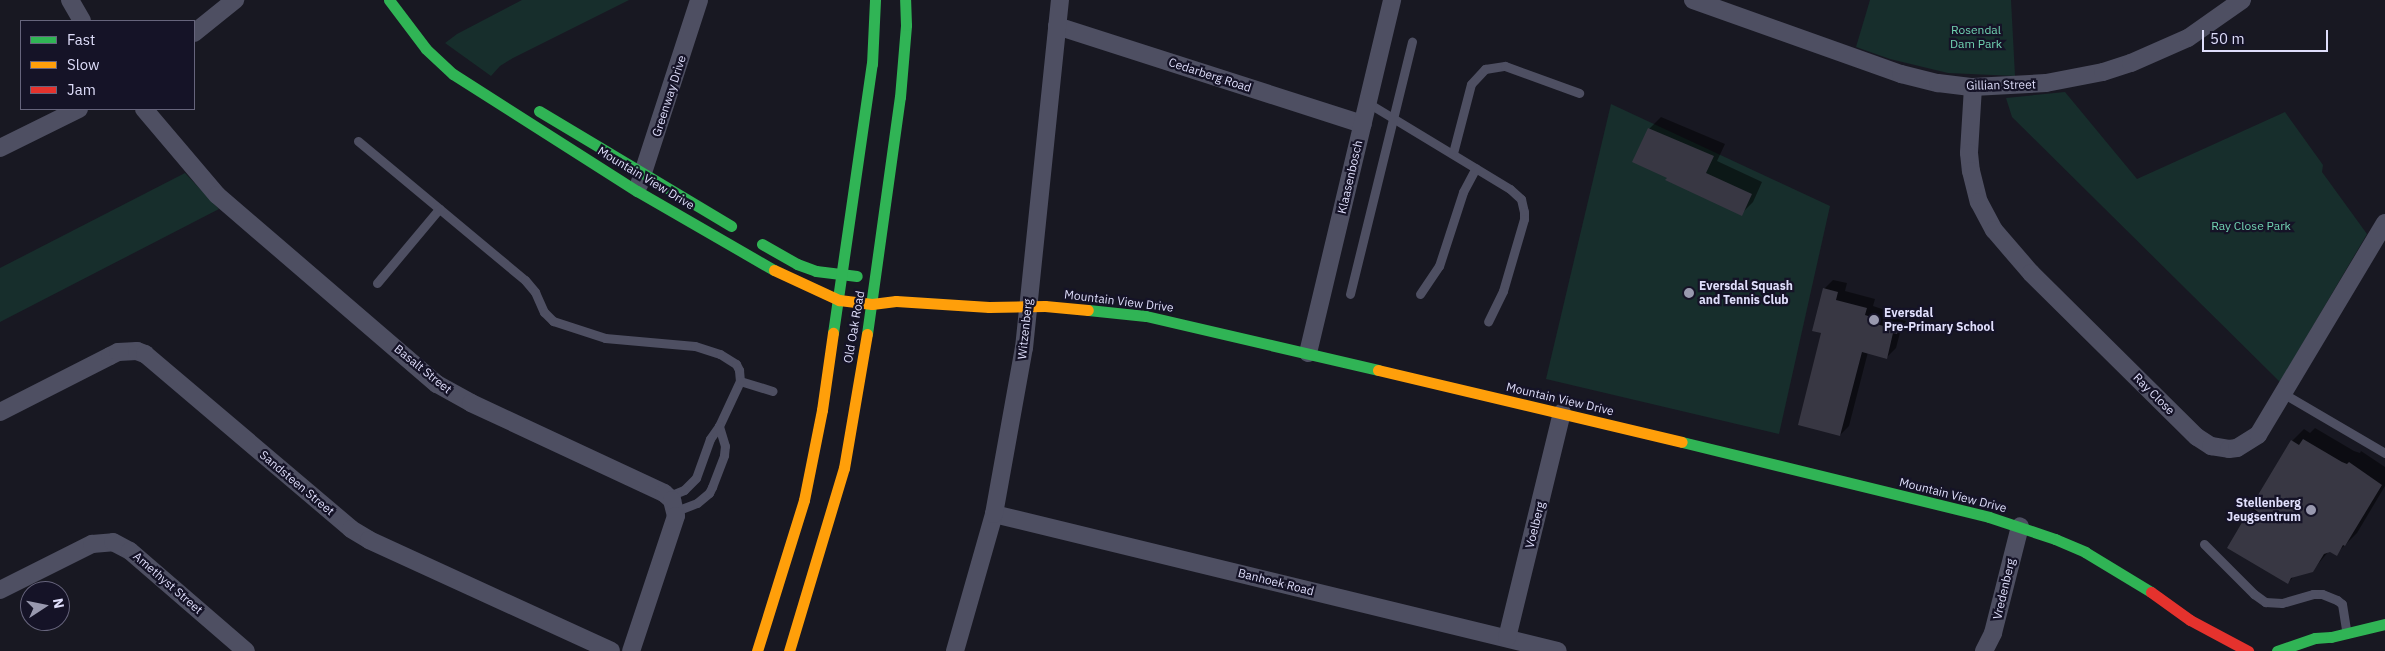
<!DOCTYPE html>
<style>
body{margin:0}
#map{position:relative;width:2385px;height:651px;overflow:hidden;background:#181822;font-family:"IBM Plex Sans",sans-serif}
div>[style]{position:absolute}
.green>*{inset:0;background:#172e2c}
.shadow>*{inset:0;background:#0007}
.building>*{inset:0;background:#383743}
.lane>*{height:9px;margin:-4.5px;padding:0 4.5px;transform-origin:4.5px;border-radius:4.5px;background:#4e4f62}
.street>*{height:18px;margin:-9px;padding:0 9px;transform-origin:9px;border-radius:9px;background:#4e4f62}
.fast>*{height:11px;margin:-5.5px;padding:0 5.5px;transform-origin:5.5px;border-radius:5.5px;background:#30b455}
.slow>*{height:11px;margin:-5.5px;padding:0 5.5px;transform-origin:5.5px;border-radius:5.5px;background:#ff9f0a}
.jam>*{height:11px;margin:-5.5px;padding:0 5.5px;transform-origin:5.5px;border-radius:5.5px;background:#e5322d}
.dots>*{width:14px;height:14px;translate:-50% -50%;box-sizing:border-box;border:2px solid #151327;border-radius:50%}
span{translate:-50% -50%;white-space:nowrap;text-align:center;line-height:1.15;-webkit-text-stroke:4.5px #151327;paint-order:stroke}
.park-label{font-size:12px;color:#71d3b2}
.street-label{font-size:12px;color:#dfdefb}
.poi-label{font-size:12px;color:#dfdefb;font-weight:700}
.left{translate:0 -50%;text-align:left}
.right{translate:-100% -50%;text-align:right}
.legend{position:absolute;left:20px;top:20px;width:175px;height:90px;box-sizing:border-box;background:#151327;border:1px solid #66647c;margin:0;padding:6px 9px;list-style:none;font-size:15px;color:#dfdefb}
.legend li{display:flex;align-items:center;gap:10px;height:25px}
.legend b{width:25px;border:1px solid #66647c}
.north{position:absolute;left:20px;top:581px;width:50px;height:50px;box-sizing:border-box;background:#151327;border:1px solid #66647c;border-radius:50%;rotate:79deg;font-size:14px;font-weight:700;line-height:20px;text-align:center;color:#dfdefb}
.north::after{content:'';display:block;margin:auto;width:18px;height:22px;background:#9999af;clip-path:polygon(50% 0,100% 100%,50% 72%,0 100%)}
.scale{position:absolute;left:2202px;top:30px;width:126px;height:22px;box-sizing:border-box;border:2px solid #dfdefb;border-top:0;padding-left:6px;font-size:15px;line-height:18px;white-space:nowrap;color:#dfdefb;-webkit-text-stroke:4px #151327;paint-order:stroke}
</style>
<div id="map">
<div class="green">
<i style="clip-path:polygon(522px 0,629px 0,513px 58px,500px 66px,491px 76px,445px 43px,457px 34px)"></i>
<i style="clip-path:polygon(1870px 0,2011px 0,2015px 76px,1948px 73px,1890px 59px,1856px 47px)"></i>
<i style="clip-path:polygon(2065px 92px,2137px 179px,2285px 112px,2323px 165px,2322px 172px,2367px 234px,2280px 382px,2012px 117px,2006px 98px)"></i>
<i style="clip-path:polygon(1611px 104px,1830px 206px,1779px 434px,1546px 379px)"></i>
<i style="clip-path:polygon(185px 173px,219px 209px,0 322px,0 268px)"></i>
</div>
<div class="shadow">
<i style="clip-path:polygon(1661px 117px,1725px 144px,1717px 161px,1762px 182px,1753px 202px,1741px 214px,1649px 129px)"></i>
<i style="clip-path:polygon(1833px 280px,1847px 283px,1845px 291px,1875px 299px,1873px 306px,1885px 310px,1884px 315px,1906px 321px,1901px 329px,1896px 348px,1887px 357px,1868px 352px,1849px 426px,1840px 435px,1823px 332px,1824px 289px)"></i>
<i style="clip-path:polygon(2315px 428px,2354px 451px,2360px 453px,2361px 451px,2385px 467px,2385px 486px,2357px 533px,2336px 554px,2329px 551px,2313px 570px,2294px 576px,2288px 583px,2248px 515px,2255px 508px,2292px 441px,2304px 429px,2310px 433px)"></i>
</div>
<div class="building">
<i style="clip-path:polygon(1648px 128px,1714px 156px,1706px 173px,1752px 194px,1742px 216px,1665px 180px,1667px 178px,1632px 162px)"></i>
<i style="clip-path:polygon(1823px 288px,1838px 292px,1836px 300px,1867px 308px,1865px 315px,1877px 319px,1876px 324px,1898px 330px,1897px 334px,1893px 333px,1887px 359px,1862px 352px,1840px 436px,1798px 425px,1821px 333px,1812px 331px)"></i>
<i style="clip-path:polygon(2303px 439px,2342px 462px,2347px 464px,2349px 462px,2382px 485px,2345px 546px,2343px 545px,2337px 556px,2330px 552px,2324px 554px,2313px 572px,2291px 578px,2288px 584px,2227px 548px,2247px 514px,2254px 519px,2258px 512px,2254px 509px,2252px 505px,2291px 440px,2299px 445px)"></i>
</div>
<div class="lane">
<i style="left:1368px;top:103px;width:166px;rotate:31.2deg"></i>
<i style="left:1510px;top:189px;width:15px;rotate:42deg"></i>
<i style="left:1521px;top:199px;width:13px;rotate:77deg"></i>
<i style="left:1524px;top:212px;width:7px;rotate:90deg"></i>
<i style="left:1524px;top:219px;width:75px;rotate:106.3deg"></i>
<i style="left:1503px;top:291px;width:34px;rotate:116deg"></i>
<i style="left:358px;top:141px;width:217px;rotate:39.8deg"></i>
<i style="left:525px;top:280px;width:16px;rotate:50deg"></i>
<i style="left:535px;top:292px;width:22px;rotate:66deg"></i>
<i style="left:544px;top:312px;width:13px;rotate:45deg"></i>
<i style="left:553px;top:321px;width:55px;rotate:18.1deg"></i>
<i style="left:605px;top:338px;width:90px;rotate:5.1deg"></i>
<i style="left:695px;top:346px;width:26px;rotate:18deg"></i>
<i style="left:720px;top:354px;width:19px;rotate:32deg"></i>
<i style="left:736px;top:364px;width:7px;rotate:63deg"></i>
<i style="left:739px;top:370px;width:11px;rotate:85deg"></i>
<i style="left:740px;top:381px;width:50px;rotate:115deg"></i>
<i style="left:719px;top:426px;width:16px;rotate:125deg"></i>
<i style="left:710px;top:439px;width:41px;rotate:109.7deg"></i>
<i style="left:696px;top:478px;width:17px;rotate:135deg"></i>
<i style="left:684px;top:490px;width:16px;rotate:158deg"></i>
<i style="left:1453px;top:153px;width:71px;rotate:-75.4deg"></i>
<i style="left:1471px;top:84px;width:21px;rotate:-47deg"></i>
<i style="left:1485px;top:69px;width:20px;rotate:-9deg"></i>
<i style="left:1505px;top:66px;width:79px;rotate:20deg"></i>
<i style="left:377px;top:283px;width:97px;rotate:-50deg"></i>
<i style="left:1350px;top:294px;width:260px;rotate:-76.2deg"></i>
<i style="left:1420px;top:294px;width:34px;rotate:-56deg"></i>
<i style="left:1439px;top:266px;width:78px;rotate:-72deg"></i>
<i style="left:1463px;top:192px;width:27px;rotate:-62deg"></i>
<i style="left:740px;top:381px;width:34px;rotate:17deg"></i>
<i style="left:2284px;top:394px;width:117px;rotate:30.3deg"></i>
<i style="left:676px;top:511px;width:22px;rotate:-21deg"></i>
<i style="left:697px;top:503px;width:16px;rotate:-40deg"></i>
<i style="left:709px;top:493px;width:7px;rotate:-63deg"></i>
<i style="left:712px;top:487px;width:34px;rotate:-69deg"></i>
<i style="left:724px;top:455px;width:9px;rotate:-84deg"></i>
<i style="left:725px;top:446px;width:21px;rotate:-107deg"></i>
<i style="left:2204px;top:544px;width:71px;rotate:45deg"></i>
<i style="left:2254px;top:594px;width:14px;rotate:36deg"></i>
<i style="left:2265px;top:602px;width:17px;rotate:3deg"></i>
<i style="left:2282px;top:603px;width:32px;rotate:-16deg"></i>
<i style="left:2313px;top:594px;width:9px"></i>
<i style="left:2322px;top:594px;width:16px;rotate:22deg"></i>
<i style="left:2337px;top:600px;width:6px;rotate:39deg"></i>
<i style="left:2342px;top:604px;width:30px;rotate:81deg"></i>
</div>
<div class="street">
<i style="left:70px;top:0;width:24px;rotate:60deg"></i>
<i style="left:1693px;top:0;width:221px;rotate:19.6deg"></i>
<i style="left:1901px;top:74px;width:38px;rotate:14deg"></i>
<i style="left:1938px;top:83px;width:35px;rotate:7deg"></i>
<i style="left:1973px;top:87px;width:73px;rotate:-3.1deg"></i>
<i style="left:2046px;top:83px;width:58px;rotate:-10.9deg"></i>
<i style="left:2103px;top:72px;width:29px;rotate:-18deg"></i>
<i style="left:2131px;top:63px;width:62px;rotate:-23.7deg"></i>
<i style="left:2188px;top:38px;width:66px;rotate:-35.1deg"></i>
<i style="left:1057px;top:26px;width:321px;rotate:17.8deg"></i>
<i style="left:194px;top:33px;width:53px;rotate:-38.8deg"></i>
<i style="left:1973px;top:87px;width:66px;rotate:93.5deg"></i>
<i style="left:1969px;top:153px;width:18px;rotate:84deg"></i>
<i style="left:1971px;top:171px;width:32px;rotate:76deg"></i>
<i style="left:1979px;top:202px;width:32px;rotate:62deg"></i>
<i style="left:1994px;top:230px;width:57px;rotate:49.3deg"></i>
<i style="left:2031px;top:273px;width:233px;rotate:44.7deg"></i>
<i style="left:2197px;top:437px;width:17px;rotate:33deg"></i>
<i style="left:2211px;top:446px;width:18px;rotate:9deg"></i>
<i style="left:2229px;top:449px;width:8px;rotate:-7deg"></i>
<i style="left:2237px;top:448px;width:25px;rotate:-32deg"></i>
<i style="left:2258px;top:435px;width:247px;rotate:-59.1deg"></i>
<i style="left:144px;top:109px;width:113px;rotate:49.7deg"></i>
<i style="left:217px;top:195px;width:290px;rotate:40.7deg"></i>
<i style="left:437px;top:384px;width:39px;rotate:29deg"></i>
<i style="left:471px;top:403px;width:213px;rotate:25deg"></i>
<i style="left:664px;top:493px;width:11px;rotate:41deg"></i>
<i style="left:672px;top:500px;width:16px;rotate:76deg"></i>
<i style="left:676px;top:516px;width:142px;rotate:108.4deg"></i>
<i style="left:0;top:148px;width:88px;rotate:-26.3deg"></i>
<i style="left:639px;top:185px;width:194px;rotate:-72deg"></i>
<i style="left:1308px;top:353px;width:363px;rotate:-76.6deg"></i>
<i style="left:0;top:412px;width:123px;rotate:-27deg"></i>
<i style="left:110px;top:356px;width:9px;rotate:-27deg"></i>
<i style="left:118px;top:352px;width:19px;rotate:-3deg"></i>
<i style="left:137px;top:351px;width:9px;rotate:21deg"></i>
<i style="left:145px;top:354px;width:270px;rotate:40.3deg"></i>
<i style="left:351px;top:529px;width:21px;rotate:31deg"></i>
<i style="left:369px;top:540px;width:266px;rotate:24.6deg"></i>
<i style="left:994px;top:514px;width:580px;rotate:13.65deg"></i>
<i style="left:0;top:590px;width:103px;rotate:-26.6deg"></i>
<i style="left:92px;top:544px;width:21px;rotate:-5deg"></i>
<i style="left:113px;top:542px;width:19px;rotate:28deg"></i>
<i style="left:130px;top:551px;width:153px;rotate:40.8deg"></i>
<i style="left:1507px;top:638px;width:232px;rotate:-76.3deg"></i>
<i style="left:955px;top:651px;width:142px;rotate:-74.1deg"></i>
<i style="left:994px;top:514px;width:169px;rotate:-79.8deg"></i>
<i style="left:1024px;top:348px;width:350px;rotate:-84.1deg"></i>
<i style="left:1984px;top:651px;width:20px;rotate:-63deg"></i>
<i style="left:1993px;top:633px;width:110px;rotate:-75.8deg"></i>
</div>
<div class="fast">
<i style="left:389px;top:0;width:61px;rotate:52.9deg"></i>
<i style="left:426px;top:49px;width:37px;rotate:43deg"></i>
<i style="left:453px;top:74px;width:218px;rotate:32.5deg"></i>
<i style="left:637px;top:191px;width:158px;rotate:30deg"></i>
<i style="left:539px;top:111px;width:224px;rotate:30.9deg"></i>
<i style="left:762px;top:244px;width:40px;rotate:29.7deg"></i>
<i style="left:797px;top:264px;width:20px;rotate:20deg"></i>
<i style="left:816px;top:271px;width:41px;rotate:7deg"></i>
<i style="left:1088px;top:310px;width:58px;rotate:5.9deg"></i>
<i style="left:1146px;top:316px;width:238px;rotate:13.1deg"></i>
<i style="left:833px;top:333px;width:272px;rotate:-81.8deg"></i>
<i style="left:872px;top:64px;width:64px;rotate:-87.3deg"></i>
<i style="left:867px;top:334px;width:239px;rotate:-82.1deg"></i>
<i style="left:900px;top:97px;width:72px;rotate:-85.2deg"></i>
<i style="left:906px;top:25px;width:25px;rotate:-92deg"></i>
<i style="left:1682px;top:442px;width:316px;rotate:13.7deg"></i>
<i style="left:1989px;top:517px;width:70px;rotate:18.4deg"></i>
<i style="left:2055px;top:539px;width:33px;rotate:23deg"></i>
<i style="left:2085px;top:552px;width:77px;rotate:31.2deg"></i>
<i style="left:2277px;top:651px;width:40px;rotate:-18.9deg"></i>
<i style="left:2315px;top:638px;width:16px;rotate:-4deg"></i>
<i style="left:2331px;top:637px;width:56px;rotate:-13.5deg"></i>
</div>
<div class="slow">
<i style="left:774px;top:270px;width:72px;rotate:24.8deg"></i>
<i style="left:839px;top:300px;width:33px;rotate:7deg"></i>
<i style="left:872px;top:304px;width:24px;rotate:-7deg"></i>
<i style="left:896px;top:301px;width:93px;rotate:3.7deg"></i>
<i style="left:989px;top:307px;width:56px;rotate:-1deg"></i>
<i style="left:1045px;top:306px;width:43px;rotate:5.3deg"></i>
<i style="left:1378px;top:370px;width:312px;rotate:13.3deg"></i>
<i style="left:757px;top:651px;width:158px;rotate:-72.7deg"></i>
<i style="left:804px;top:500px;width:92px;rotate:-78.7deg"></i>
<i style="left:822px;top:410px;width:78px;rotate:-81.9deg"></i>
<i style="left:789px;top:651px;width:191px;rotate:-73.3deg"></i>
<i style="left:844px;top:468px;width:136px;rotate:-80.3deg"></i>
</div>
<div class="jam">
<i style="left:2151px;top:592px;width:48px;rotate:35.7deg"></i>
<i style="left:2190px;top:620px;width:66px;rotate:28.1deg"></i>
</div>
<div class="dots">
<i style="left:1689px;top:293px;background:#9999af"></i>
<i style="left:1874px;top:320px;background:#9999af"></i>
<i style="left:2311px;top:510px;background:#9999af"></i>
</div>
<div class="park-label">
<span style="left:1976px;top:37px">Rosendal<br>Dam Park</span>
<span style="left:2251px;top:226px">Ray Close Park</span>
</div>
<div class="street-label">
<span style="left:1210px;top:75px;rotate:18deg">Cedarberg Road</span>
<span style="left:2001px;top:85px;rotate:-1deg">Gillian Street</span>
<span style="left:669px;top:96px;rotate:-72deg">Greenway Drive</span>
<span style="left:1350px;top:177px;rotate:-77deg">Klaasenbosch</span>
<span style="left:646px;top:178px;rotate:31deg">Mountain View Drive</span>
<span style="left:1119px;top:301px;rotate:7deg">Mountain View Drive</span>
<span style="left:854px;top:327px;rotate:-80deg">Old Oak Road</span>
<span style="left:1025px;top:329px;rotate:-84deg">Witzenberg</span>
<span style="left:423px;top:369px;rotate:39deg">Basalt Street</span>
<span style="left:2154px;top:394px;rotate:45deg">Ray Close</span>
<span style="left:1560px;top:399px;rotate:13deg">Mountain View Drive</span>
<span style="left:297px;top:483px;rotate:40deg">Sandsteen Street</span>
<span style="left:1953px;top:495px;rotate:14deg">Mountain View Drive</span>
<span style="left:1535px;top:525px;rotate:-76deg">Voelberg</span>
<span style="left:1276px;top:582px;rotate:14deg">Banhoek Road</span>
<span style="left:168px;top:583px;rotate:41deg">Amethyst Street</span>
<span style="left:2004px;top:589px;rotate:-77deg">Vredenberg</span>
</div>
<div class="poi-label">
<span class="left" style="left:1699px;top:293px">Eversdal Squash<br>and Tennis Club</span>
<span class="left" style="left:1884px;top:320px">Eversdal<br>Pre-Primary School</span>
<span class="right" style="left:2301px;top:510px">Stellenberg<br>Jeugsentrum</span>
</div>
<ul class="legend">
<li><b style="height:6px;background:#30b455"></b>Fast</li>
<li><b style="height:6px;background:#ff9f0a"></b>Slow</li>
<li><b style="height:6px;background:#e5322d"></b>Jam</li>
</ul>
<div class="north">N</div>
<div class="scale">50 m</div>
</div>
